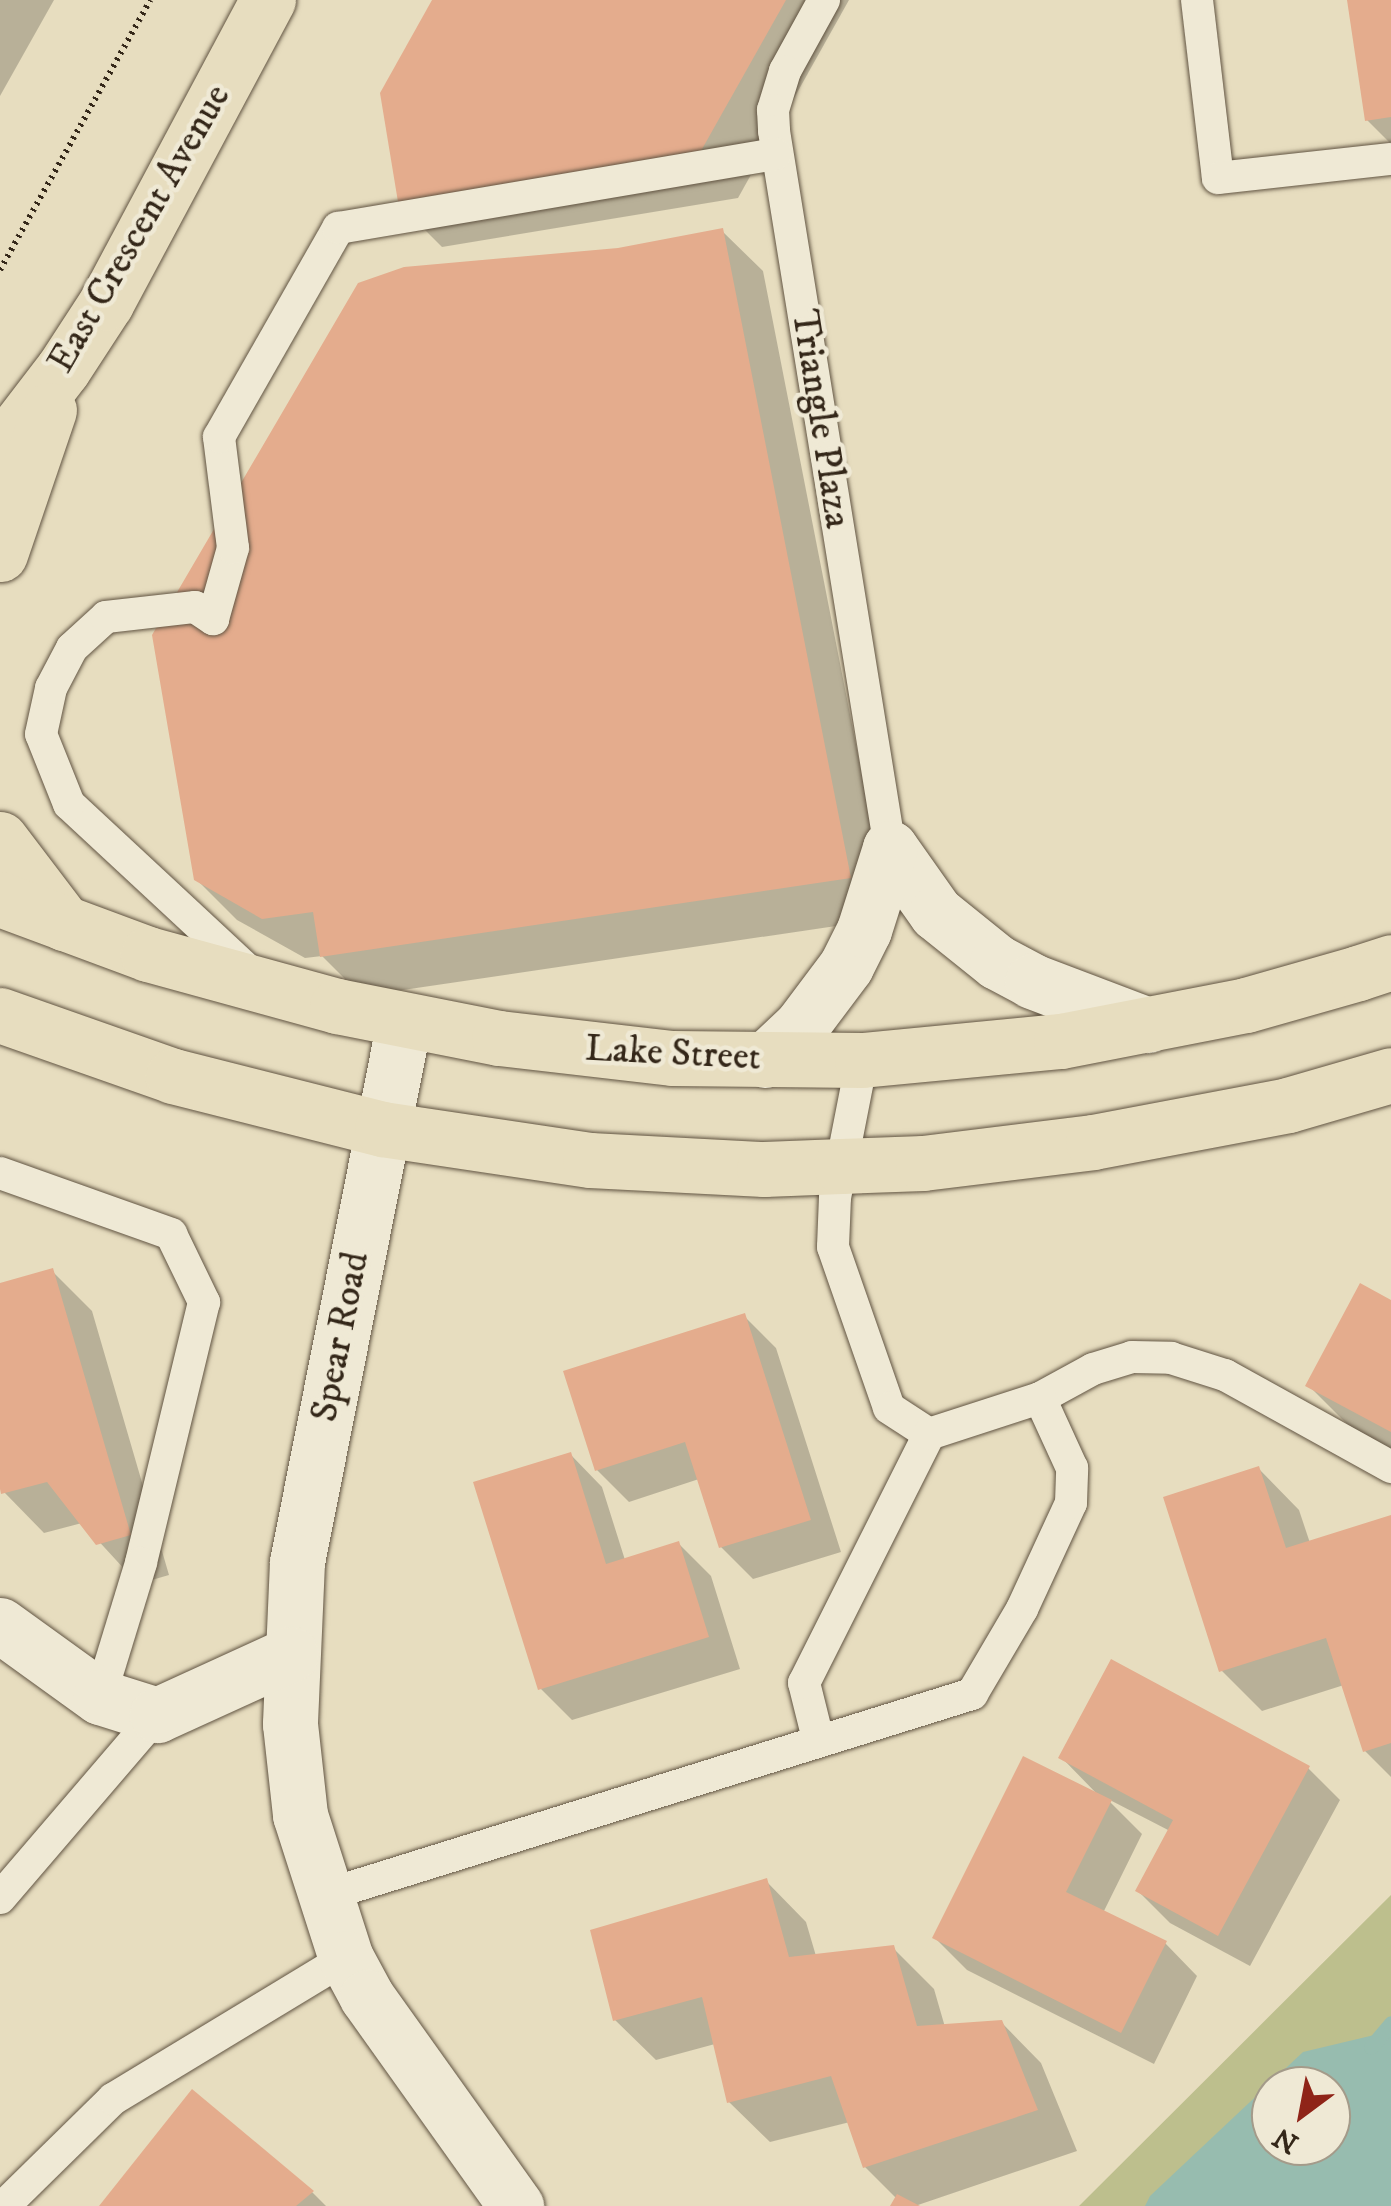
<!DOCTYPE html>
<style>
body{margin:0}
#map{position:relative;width:1391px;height:2206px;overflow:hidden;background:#e7ddbf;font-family:"IM FELL DW Pica",serif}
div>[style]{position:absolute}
.green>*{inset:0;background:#bdbf8d}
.water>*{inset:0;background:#97bcaf}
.shadow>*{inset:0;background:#0003}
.stream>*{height:15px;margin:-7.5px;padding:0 7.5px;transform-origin:7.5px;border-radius:7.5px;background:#97bcaf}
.building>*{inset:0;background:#e4ac8d}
.path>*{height:6px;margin-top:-3px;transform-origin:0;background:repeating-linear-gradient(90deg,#342719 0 2.5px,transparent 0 7.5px)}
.roads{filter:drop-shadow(0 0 2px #615442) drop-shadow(0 0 2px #615442)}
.service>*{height:32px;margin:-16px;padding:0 16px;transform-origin:16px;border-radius:16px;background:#efe9d5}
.minor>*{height:55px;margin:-27.5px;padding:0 27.5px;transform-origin:27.5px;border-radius:27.5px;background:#efe9d5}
.primary>*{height:55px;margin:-27.5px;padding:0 27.5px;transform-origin:27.5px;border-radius:27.5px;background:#e7ddbf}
.trunk>*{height:55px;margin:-27.5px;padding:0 27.5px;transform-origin:27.5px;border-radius:27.5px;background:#e7ddbf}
span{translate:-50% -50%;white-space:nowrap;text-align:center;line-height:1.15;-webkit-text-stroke:9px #efe9d5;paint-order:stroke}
.street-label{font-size:38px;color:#342719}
.north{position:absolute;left:1251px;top:2066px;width:100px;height:100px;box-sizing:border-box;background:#efe9d5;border:2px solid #a49b8a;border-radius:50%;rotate:212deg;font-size:28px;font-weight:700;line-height:40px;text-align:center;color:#342719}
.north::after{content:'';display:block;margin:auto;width:35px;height:45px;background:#8f2418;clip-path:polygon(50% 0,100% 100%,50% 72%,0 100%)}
</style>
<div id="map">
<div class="green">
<i style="clip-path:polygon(evenodd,1391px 1895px,1391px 2206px,1079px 2206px,1391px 1895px,1271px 2086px,1331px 2086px,1331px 2146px,1271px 2146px,1271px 2086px)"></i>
</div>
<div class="water">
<i style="clip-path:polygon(evenodd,1391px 2031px,1391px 2206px,1145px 2206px,1150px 2196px,1303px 2052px,1391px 2031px,1271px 2086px,1331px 2086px,1331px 2146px,1271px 2146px,1271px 2086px)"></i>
</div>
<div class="shadow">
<i style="clip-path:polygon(0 0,54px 0,0 96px)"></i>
<i style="clip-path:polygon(435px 0,849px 0,738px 198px,442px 247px,402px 207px)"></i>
<i style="clip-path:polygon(1349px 0,1391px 0,1391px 144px,1367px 120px)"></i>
<i style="clip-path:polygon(722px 231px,763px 271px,890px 918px,362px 996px,322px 956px,305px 958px,237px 920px,196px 879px,618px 250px)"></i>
<i style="clip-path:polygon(52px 1271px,92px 1311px,169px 1575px,138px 1584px,82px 1523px,44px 1533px,4px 1492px,0 1286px)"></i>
<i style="clip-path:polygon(1391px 1303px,1391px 1449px,1349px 1426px,1308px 1385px)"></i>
<i style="clip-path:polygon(744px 1316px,776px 1348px,841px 1552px,753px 1579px,721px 1547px,699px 1479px,629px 1502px,597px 1470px)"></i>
<i style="clip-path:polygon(570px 1454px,602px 1487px,625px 1560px,679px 1544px,711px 1576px,740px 1669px,572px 1720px,540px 1688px)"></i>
<i style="clip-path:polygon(1259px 1469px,1299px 1510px,1310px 1543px,1391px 1518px,1391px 1777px,1365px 1751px,1344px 1685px,1262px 1711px,1221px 1670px)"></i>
<i style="clip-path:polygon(1061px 1757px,1308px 1768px,1340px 1800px,1250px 1966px,1170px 1923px,1138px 1891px,1170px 1831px,1106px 1798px,1142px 1834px,1103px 1913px,1165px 1943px,1197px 1976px,1154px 2064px,967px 1970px,935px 1938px,1098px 1795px)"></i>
<i style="clip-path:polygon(766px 1881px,806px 1922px,816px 1956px,893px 1948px,934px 1989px,945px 2027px,1001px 2022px,1041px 2063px,1077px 2151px,915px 2206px,893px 2206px,897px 2199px,865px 2167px,850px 2122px,770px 2142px,729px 2102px,715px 2044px,656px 2060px,615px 2020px)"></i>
<i style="clip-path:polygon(312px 2192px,326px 2206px,103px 2206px)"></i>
</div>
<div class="stream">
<i style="left:1371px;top:2047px;width:31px;rotate:-50deg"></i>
</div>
<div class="building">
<i style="clip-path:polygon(432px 0,786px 0,697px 158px,399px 208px,380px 93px)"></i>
<i style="clip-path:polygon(1347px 0,1391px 0,1391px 117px,1365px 121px)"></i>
<i style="clip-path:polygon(723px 228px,851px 878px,320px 957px,313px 912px,262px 919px,194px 880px,152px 635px,358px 283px,404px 267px,618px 248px)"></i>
<i style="clip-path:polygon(53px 1268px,131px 1535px,96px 1545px,47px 1482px,1px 1494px,0 1489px,0 1283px)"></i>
<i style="clip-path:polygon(1360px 1283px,1391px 1300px,1391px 1432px,1305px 1386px)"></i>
<i style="clip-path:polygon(745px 1313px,811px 1520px,719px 1548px,685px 1442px,595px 1471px,563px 1371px)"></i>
<i style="clip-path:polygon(571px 1452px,606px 1564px,679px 1541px,709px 1637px,538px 1690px,473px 1482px)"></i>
<i style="clip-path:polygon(1259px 1466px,1286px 1548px,1391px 1515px,1391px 1743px,1363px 1752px,1326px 1638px,1219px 1672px,1163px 1497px)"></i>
<i style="clip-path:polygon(1111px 1659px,1310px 1766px,1218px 1936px,1135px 1891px,1173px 1820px,1058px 1758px)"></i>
<i style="clip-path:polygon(1023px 1756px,1112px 1800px,1066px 1892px,1167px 1941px,1121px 2033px,932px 1938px)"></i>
<i style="clip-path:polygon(767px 1878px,789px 1957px,894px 1945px,917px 2026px,1002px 2020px,1038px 2110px,863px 2168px,831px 2076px,727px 2103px,702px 1997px,613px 2021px,590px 1930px)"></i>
<i style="clip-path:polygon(192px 2089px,314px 2191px,296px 2206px,99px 2206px)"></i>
<i style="clip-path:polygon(897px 2194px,920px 2206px,890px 2206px)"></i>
</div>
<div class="path">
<i style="left:0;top:270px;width:309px;rotate:-60.9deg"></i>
</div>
<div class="roads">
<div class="service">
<i style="left:824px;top:0;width:81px;rotate:118.8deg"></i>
<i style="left:785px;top:71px;width:41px;rotate:107.1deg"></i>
<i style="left:773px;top:110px;width:21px;rotate:87deg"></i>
<i style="left:774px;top:131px;width:726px;rotate:80.81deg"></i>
<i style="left:1197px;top:0;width:179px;rotate:83.3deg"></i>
<i style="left:1218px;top:178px;width:174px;rotate:-6.3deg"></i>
<i style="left:253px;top:975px;width:251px;rotate:-137.1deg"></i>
<i style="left:69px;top:804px;width:75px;rotate:-111.8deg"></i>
<i style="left:41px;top:734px;width:47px;rotate:-77.7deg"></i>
<i style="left:51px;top:688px;width:45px;rotate:-62.3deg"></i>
<i style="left:72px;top:648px;width:46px;rotate:-42.4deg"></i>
<i style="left:106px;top:617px;width:90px;rotate:-6.4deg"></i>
<i style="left:195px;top:607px;width:22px;rotate:34deg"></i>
<i style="left:213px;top:619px;width:74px;rotate:-74.3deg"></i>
<i style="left:233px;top:548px;width:112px;rotate:-97.2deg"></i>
<i style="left:219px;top:437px;width:241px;rotate:-60.3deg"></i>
<i style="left:338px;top:228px;width:444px;rotate:-9.6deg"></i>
<i style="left:862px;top:1060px;width:140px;rotate:101.1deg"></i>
<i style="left:835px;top:1197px;width:50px;rotate:92.3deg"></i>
<i style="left:833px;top:1247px;width:170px;rotate:70.8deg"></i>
<i style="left:889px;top:1408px;width:48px;rotate:33deg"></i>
<i style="left:0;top:1173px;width:182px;rotate:19.6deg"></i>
<i style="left:171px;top:1234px;width:76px;rotate:64.1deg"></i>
<i style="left:204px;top:1302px;width:268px;rotate:103.6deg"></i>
<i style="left:141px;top:1563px;width:140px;rotate:107deg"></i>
<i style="left:818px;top:1739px;width:58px;rotate:-104deg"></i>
<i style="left:804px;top:1683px;width:279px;rotate:-63.3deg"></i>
<i style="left:929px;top:1434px;width:117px;rotate:-18deg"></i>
<i style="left:1040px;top:1398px;width:60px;rotate:-28.7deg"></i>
<i style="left:1093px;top:1369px;width:41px;rotate:-17.1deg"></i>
<i style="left:1132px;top:1357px;width:39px;rotate:1deg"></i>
<i style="left:1171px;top:1358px;width:57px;rotate:17.5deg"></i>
<i style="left:1225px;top:1375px;width:190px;rotate:29deg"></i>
<i style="left:323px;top:1896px;width:680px;rotate:-17.29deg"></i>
<i style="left:972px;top:1694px;width:99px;rotate:-59.5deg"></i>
<i style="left:1022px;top:1609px;width:117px;rotate:-65.2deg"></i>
<i style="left:1071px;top:1503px;width:35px;rotate:-88deg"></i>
<i style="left:1072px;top:1468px;width:77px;rotate:-114.6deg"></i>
<i style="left:0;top:1898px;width:241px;rotate:-49.4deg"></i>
<i style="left:4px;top:2206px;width:153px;rotate:-44.5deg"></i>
<i style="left:113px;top:2099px;width:272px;rotate:-31.2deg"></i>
</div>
<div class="minor">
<i style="left:890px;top:848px;width:80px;rotate:54.7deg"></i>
<i style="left:936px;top:913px;width:78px;rotate:38.8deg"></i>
<i style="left:997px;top:962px;width:40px;rotate:28deg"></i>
<i style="left:1032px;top:981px;width:124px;rotate:20.8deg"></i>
<i style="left:404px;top:1022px;width:550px;rotate:101.21deg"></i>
<i style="left:297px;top:1562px;width:162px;rotate:92.5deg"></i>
<i style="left:290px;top:1724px;width:92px;rotate:83.7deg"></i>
<i style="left:300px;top:1815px;width:150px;rotate:72.2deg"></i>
<i style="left:346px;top:1958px;width:44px;rotate:61.7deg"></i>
<i style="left:367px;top:1997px;width:257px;rotate:54.5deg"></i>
<i style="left:765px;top:1060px;width:50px;rotate:-43.4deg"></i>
<i style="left:801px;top:1026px;width:75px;rotate:-53.1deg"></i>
<i style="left:846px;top:966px;width:40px;rotate:-63.4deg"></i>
<i style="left:864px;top:930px;width:86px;rotate:-72.4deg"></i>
<i style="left:0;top:1625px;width:123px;rotate:35.8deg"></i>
<i style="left:100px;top:1697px;width:60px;rotate:17.5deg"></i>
<i style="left:157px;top:1715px;width:147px;rotate:-24.5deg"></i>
</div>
<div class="primary">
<i style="left:0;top:451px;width:103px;rotate:-52.5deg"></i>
<i style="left:63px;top:369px;width:79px;rotate:-56.9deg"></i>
<i style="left:106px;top:303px;width:344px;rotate:-61.9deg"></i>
<i style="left:0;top:554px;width:152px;rotate:-71.2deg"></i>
<i style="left:0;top:839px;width:106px;rotate:52.7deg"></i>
<i style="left:0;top:899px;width:158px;rotate:20.4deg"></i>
<i style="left:148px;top:954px;width:196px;rotate:15.4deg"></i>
<i style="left:337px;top:1006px;width:165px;rotate:11.2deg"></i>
<i style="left:499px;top:1038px;width:174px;rotate:6.6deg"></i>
<i style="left:672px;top:1058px;width:190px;rotate:0.6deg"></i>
<i style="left:862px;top:1060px;width:200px;rotate:-5.5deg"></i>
<i style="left:1061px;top:1041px;width:188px;rotate:-11deg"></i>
<i style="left:1246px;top:1005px;width:116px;rotate:-15.9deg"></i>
<i style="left:0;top:1015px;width:183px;rotate:19.4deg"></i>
<i style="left:173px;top:1076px;width:216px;rotate:14.2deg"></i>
<i style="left:382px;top:1129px;width:210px;rotate:8.5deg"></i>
<i style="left:590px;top:1160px;width:174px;rotate:3deg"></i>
<i style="left:764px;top:1169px;width:77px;rotate:-2.2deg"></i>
</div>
<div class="trunk">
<i style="left:1358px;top:973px;width:35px;rotate:-18deg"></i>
<i style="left:841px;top:1166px;width:82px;rotate:-2.1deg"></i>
<i style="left:923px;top:1163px;width:171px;rotate:-7deg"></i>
<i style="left:1093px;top:1142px;width:198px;rotate:-10.7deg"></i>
<i style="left:1288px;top:1105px;width:107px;rotate:-16.2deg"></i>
</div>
</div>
<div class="street-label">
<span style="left:140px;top:229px;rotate:-60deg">East Crescent Avenue</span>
<span style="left:820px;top:419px;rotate:81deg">Triangle Plaza</span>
<span style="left:673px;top:1054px;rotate:3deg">Lake Street</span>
<span style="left:341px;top:1337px;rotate:-79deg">Spear Road</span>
</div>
<div class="north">N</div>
</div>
